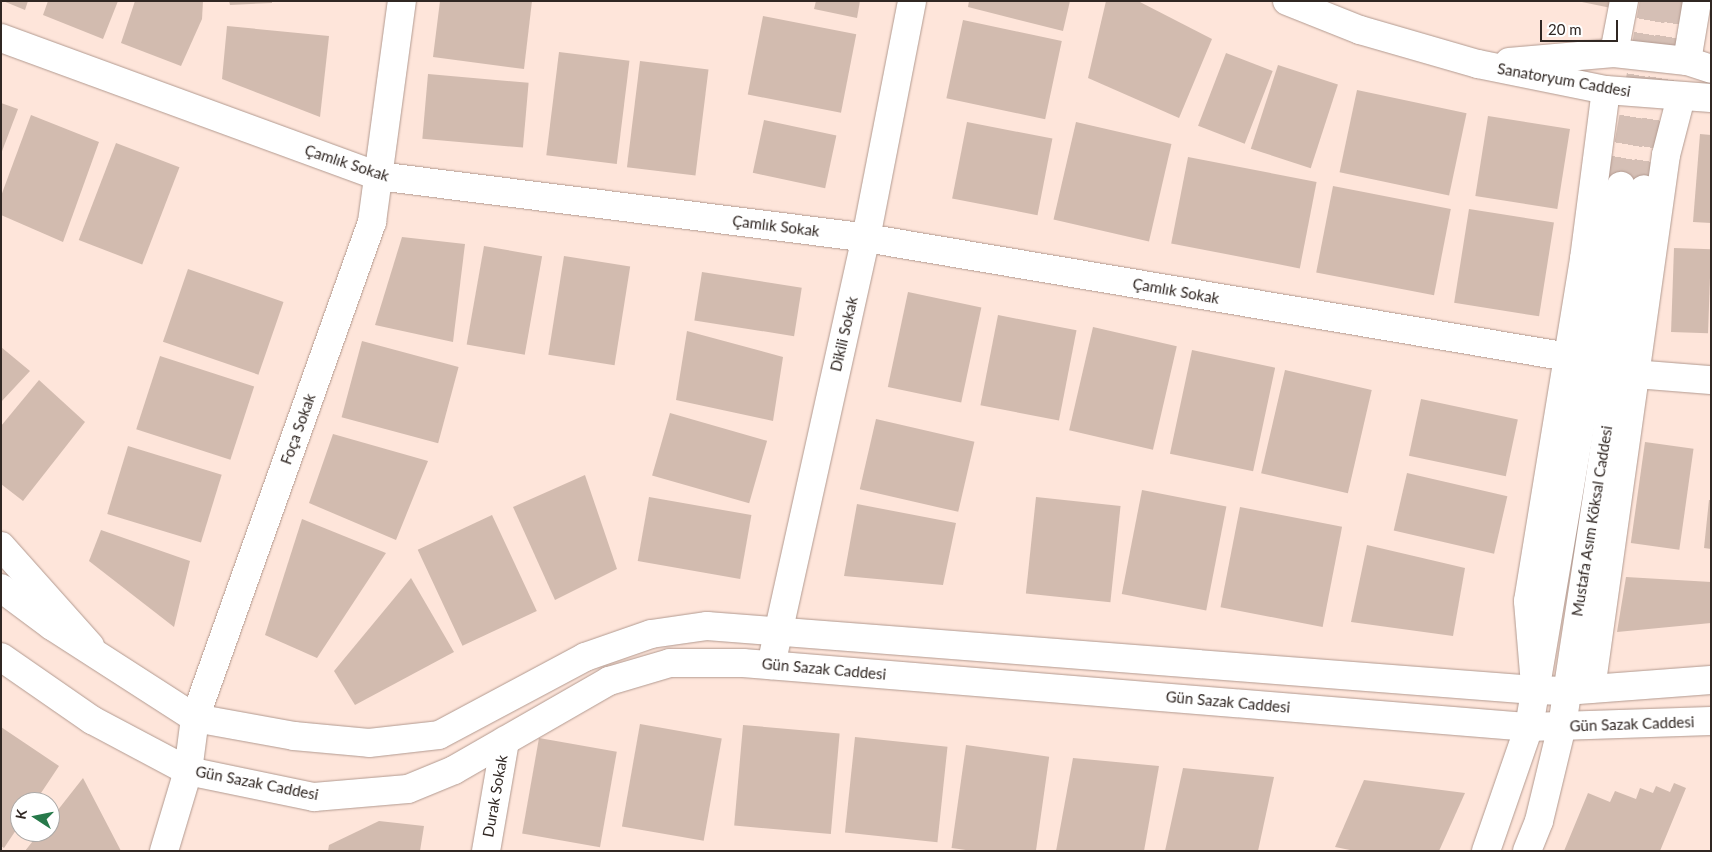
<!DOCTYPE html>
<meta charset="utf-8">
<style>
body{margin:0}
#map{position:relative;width:1712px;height:852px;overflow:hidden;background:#fee5da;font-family:Lato,sans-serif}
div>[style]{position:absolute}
.building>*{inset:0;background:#d2bbaf;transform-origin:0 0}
.secondary-tunnel>*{height:28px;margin-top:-14px;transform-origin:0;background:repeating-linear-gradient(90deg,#d5bfb5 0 28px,transparent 0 42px)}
.roads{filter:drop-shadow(0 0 1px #b29a90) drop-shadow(0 0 1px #b29a90)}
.street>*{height:28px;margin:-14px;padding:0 14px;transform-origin:14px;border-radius:14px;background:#fff}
.secondary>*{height:28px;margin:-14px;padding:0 14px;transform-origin:14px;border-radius:14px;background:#fff}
span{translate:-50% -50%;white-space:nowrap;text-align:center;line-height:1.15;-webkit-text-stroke:5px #fff;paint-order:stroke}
.street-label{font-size:15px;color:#302723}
.frame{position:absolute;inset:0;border:2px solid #302723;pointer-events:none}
.north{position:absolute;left:10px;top:792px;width:50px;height:50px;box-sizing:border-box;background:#fff;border:1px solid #aca9a7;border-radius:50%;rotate:281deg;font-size:14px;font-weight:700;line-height:20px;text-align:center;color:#302723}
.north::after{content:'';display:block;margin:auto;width:18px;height:22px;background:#27794a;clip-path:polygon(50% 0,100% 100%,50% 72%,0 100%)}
.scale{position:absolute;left:1540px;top:20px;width:78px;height:22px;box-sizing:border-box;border:2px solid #302723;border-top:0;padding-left:6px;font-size:15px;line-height:18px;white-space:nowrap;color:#302723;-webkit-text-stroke:4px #fff;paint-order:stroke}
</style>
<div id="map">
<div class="building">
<i style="clip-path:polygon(3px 1px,28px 1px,25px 10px)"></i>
<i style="clip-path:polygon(48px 1px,118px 1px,103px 39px,43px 15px)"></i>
<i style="clip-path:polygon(135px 1px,203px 1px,202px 19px,181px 66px,121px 43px)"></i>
<i style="clip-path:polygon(229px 1px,272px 1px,272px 3px,230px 5px)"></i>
<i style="clip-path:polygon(440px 1px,532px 1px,524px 69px,433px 57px)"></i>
<i style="clip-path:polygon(816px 1px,860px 1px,857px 18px,814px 9px)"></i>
<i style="clip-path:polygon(969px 1px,1070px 1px,1063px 31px,968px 7px)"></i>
<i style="clip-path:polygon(1106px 1px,1138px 1px,1212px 39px,1179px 118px,1088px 78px)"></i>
<i style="clip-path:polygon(1577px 1px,1617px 1px,1616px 9px)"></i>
<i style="left:763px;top:16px;width:95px;height:80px;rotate:11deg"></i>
<i style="left:963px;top:20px;width:101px;height:80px;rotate:12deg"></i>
<i style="clip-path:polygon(227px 26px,329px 36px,320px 117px,222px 79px)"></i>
<i style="left:559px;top:52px;width:71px;height:104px;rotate:7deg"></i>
<i style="left:1226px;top:53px;width:50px;height:78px;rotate:21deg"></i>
<i style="left:640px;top:61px;width:69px;height:107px;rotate:7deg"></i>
<i style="left:1278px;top:65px;width:63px;height:88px;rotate:18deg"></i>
<i style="left:428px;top:74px;width:101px;height:65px;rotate:5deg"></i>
<i style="left:1357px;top:90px;width:112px;height:84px;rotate:12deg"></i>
<i style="clip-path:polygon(1px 103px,18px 109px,1px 154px)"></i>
<i style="clip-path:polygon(31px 115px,99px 142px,63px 242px,1px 215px,1px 196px)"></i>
<i style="left:1488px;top:116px;width:83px;height:81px;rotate:9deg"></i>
<i style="left:764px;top:120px;width:74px;height:54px;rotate:12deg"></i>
<i style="left:967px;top:122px;width:87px;height:78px;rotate:11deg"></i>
<i style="left:1076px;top:122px;width:98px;height:100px;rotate:13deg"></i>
<i style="clip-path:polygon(1700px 134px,1711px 135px,1711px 223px,1693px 222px)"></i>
<i style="left:116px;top:143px;width:68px;height:104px;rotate:21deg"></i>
<i style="left:1188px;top:157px;width:131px;height:88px;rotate:11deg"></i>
<i style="left:1333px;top:186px;width:120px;height:88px;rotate:11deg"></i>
<i style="left:1469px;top:209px;width:86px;height:95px;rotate:9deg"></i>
<i style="clip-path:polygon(402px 237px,465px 244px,453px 342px,375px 325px)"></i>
<i style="left:484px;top:246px;width:59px;height:100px;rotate:10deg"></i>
<i style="left:1674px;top:248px;width:37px;height:84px;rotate:2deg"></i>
<i style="left:564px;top:256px;width:67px;height:100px;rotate:9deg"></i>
<i style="left:188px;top:269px;width:101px;height:77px;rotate:19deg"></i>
<i style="left:702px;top:272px;width:101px;height:49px;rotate:9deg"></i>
<i style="left:908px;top:292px;width:75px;height:97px;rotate:12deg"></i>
<i style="left:998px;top:315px;width:80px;height:92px;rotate:11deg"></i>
<i style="left:1093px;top:327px;width:86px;height:106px;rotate:13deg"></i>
<i style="clip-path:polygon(687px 331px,783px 357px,773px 421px,676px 400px)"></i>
<i style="left:362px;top:341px;width:100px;height:79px;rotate:15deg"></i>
<i style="clip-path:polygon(1px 347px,30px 371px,1px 402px)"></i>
<i style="left:1192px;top:350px;width:85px;height:106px;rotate:12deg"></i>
<i style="left:160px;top:356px;width:99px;height:77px;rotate:18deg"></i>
<i style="left:1285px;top:370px;width:89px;height:106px;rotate:13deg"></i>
<i style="clip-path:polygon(39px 380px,85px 422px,23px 501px,1px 484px,1px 426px)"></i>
<i style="left:1421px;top:399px;width:99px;height:58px;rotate:12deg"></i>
<i style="left:670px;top:413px;width:101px;height:65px;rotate:16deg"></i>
<i style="left:876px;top:419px;width:101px;height:72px;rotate:13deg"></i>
<i style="clip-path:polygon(333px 434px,428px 461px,396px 540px,309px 503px)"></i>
<i style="left:1645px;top:442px;width:49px;height:102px;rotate:8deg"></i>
<i style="left:128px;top:446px;width:98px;height:71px;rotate:17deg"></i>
<i style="left:1407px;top:473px;width:103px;height:59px;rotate:13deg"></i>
<i style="clip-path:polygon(585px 475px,617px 569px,555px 600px,513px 507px)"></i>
<i style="left:1142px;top:490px;width:86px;height:106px;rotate:11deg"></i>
<i style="left:649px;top:497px;width:104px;height:65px;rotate:10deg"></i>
<i style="left:1036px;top:497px;width:85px;height:97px;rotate:6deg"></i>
<i style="clip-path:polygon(1709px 500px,1711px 500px,1711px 549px,1704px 548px)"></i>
<i style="clip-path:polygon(857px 504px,956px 523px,943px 585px,844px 576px)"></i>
<i style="left:1240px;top:507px;width:104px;height:102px;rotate:11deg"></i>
<i style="left:492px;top:515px;width:106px;height:82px;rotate:65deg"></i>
<i style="clip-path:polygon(302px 519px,386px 553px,317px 658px,265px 635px)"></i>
<i style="clip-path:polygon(101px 530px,190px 561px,174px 627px,89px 561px)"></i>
<i style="clip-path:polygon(1367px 545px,1465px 568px,1453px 636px,1351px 622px)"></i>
<i style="clip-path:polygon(1626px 577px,1711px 582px,1711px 623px,1617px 632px)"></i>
<i style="clip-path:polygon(411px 578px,454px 652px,355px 705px,334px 671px)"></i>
<i style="left:640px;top:724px;width:83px;height:104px;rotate:10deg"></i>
<i style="left:743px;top:725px;width:97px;height:101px;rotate:5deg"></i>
<i style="clip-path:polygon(1px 727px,59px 766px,35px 802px,20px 802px,20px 824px,4px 848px,1px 846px)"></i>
<i style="left:855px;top:737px;width:93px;height:96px;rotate:6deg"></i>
<i style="left:539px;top:738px;width:79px;height:97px;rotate:10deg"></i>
<i style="left:966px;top:745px;width:84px;height:104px;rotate:8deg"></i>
<i style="clip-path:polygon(1073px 758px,1159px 766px,1144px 851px,1056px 851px)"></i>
<i style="clip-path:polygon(1183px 768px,1274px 777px,1258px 851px,1165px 851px)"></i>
<i style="clip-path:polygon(83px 778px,121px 851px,25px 851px,40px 832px,50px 832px,50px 820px)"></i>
<i style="clip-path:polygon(1364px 780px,1465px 793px,1439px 851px,1355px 851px,1335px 847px)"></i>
<i style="clip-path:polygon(1674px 783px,1686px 788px,1660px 851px,1564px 851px,1588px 793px,1610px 802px,1615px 791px,1636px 799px,1640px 788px,1653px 793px,1656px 786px,1670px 792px)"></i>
<i style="clip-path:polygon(379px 821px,424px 826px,420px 851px,328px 851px,329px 845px)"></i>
</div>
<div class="secondary-tunnel">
<i style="left:1621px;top:186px;width:188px;rotate:-79.9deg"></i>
<i style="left:1644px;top:189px;width:191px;rotate:-80.6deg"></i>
</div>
<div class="roads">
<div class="street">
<i style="left:1px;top:38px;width:401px;rotate:20.1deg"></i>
<i style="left:378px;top:176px;width:492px;rotate:7.2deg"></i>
<i style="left:866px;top:238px;width:712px;rotate:9.62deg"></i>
<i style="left:1614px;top:53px;width:53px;rotate:-79.1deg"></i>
<i style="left:1687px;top:61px;width:61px;rotate:-80.5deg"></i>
<i style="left:1634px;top:374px;width:77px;rotate:4.5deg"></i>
<i style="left:1px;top:546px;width:134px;rotate:48.3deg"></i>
<i style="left:771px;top:665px;width:437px;rotate:-77.5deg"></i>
<i style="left:866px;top:238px;width:241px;rotate:-79deg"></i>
<i style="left:1534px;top:673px;width:72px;rotate:-94.8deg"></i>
<i style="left:1528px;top:601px;width:347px;rotate:-80.7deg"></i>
<i style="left:1584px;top:259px;width:170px;rotate:-82.6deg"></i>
<i style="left:1591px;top:689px;width:539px;rotate:-82.01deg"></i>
<i style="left:1666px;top:155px;width:60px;rotate:-75.5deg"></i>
<i style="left:164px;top:851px;width:84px;rotate:-73.3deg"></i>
<i style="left:188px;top:771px;width:53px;rotate:-82.5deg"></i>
<i style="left:195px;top:718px;width:527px;rotate:-70.36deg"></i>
<i style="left:372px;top:222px;width:223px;rotate:-82.3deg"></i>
<i style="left:486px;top:851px;width:112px;rotate:-80.2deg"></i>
</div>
<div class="secondary">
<i style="left:1287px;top:1px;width:79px;rotate:21.7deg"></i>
<i style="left:1360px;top:30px;width:123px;rotate:16.1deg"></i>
<i style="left:1478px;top:64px;width:131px;rotate:11.5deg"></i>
<i style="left:1606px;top:90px;width:105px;rotate:4.4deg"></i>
<i style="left:1509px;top:62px;width:105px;rotate:-4.9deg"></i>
<i style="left:1614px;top:53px;width:73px;rotate:6.3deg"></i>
<i style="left:1687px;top:61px;width:25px;rotate:18deg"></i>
<i style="left:1px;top:588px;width:64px;rotate:36.7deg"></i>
<i style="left:52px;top:626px;width:170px;rotate:32.8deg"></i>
<i style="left:195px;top:718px;width:101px;rotate:10.3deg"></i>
<i style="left:294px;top:736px;width:75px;rotate:5.3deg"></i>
<i style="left:369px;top:743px;width:70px;rotate:-6.5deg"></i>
<i style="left:439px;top:735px;width:166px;rotate:-28.1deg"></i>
<i style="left:585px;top:657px;width:70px;rotate:-19.2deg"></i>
<i style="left:651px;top:634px;width:57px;rotate:-8.1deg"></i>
<i style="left:707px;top:626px;width:830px;rotate:4.42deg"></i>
<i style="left:1535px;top:690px;width:30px;rotate:2deg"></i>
<i style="left:1565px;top:691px;width:146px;rotate:-4.3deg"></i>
<i style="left:1px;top:657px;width:111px;rotate:34.7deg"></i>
<i style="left:92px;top:720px;width:109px;rotate:28deg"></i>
<i style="left:188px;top:771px;width:129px;rotate:11.7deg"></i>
<i style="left:314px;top:797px;width:94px;rotate:-4.9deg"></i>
<i style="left:408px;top:789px;width:50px;rotate:-22.4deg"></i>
<i style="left:454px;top:770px;width:179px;rotate:-29.9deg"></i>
<i style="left:609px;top:681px;width:64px;rotate:-16.4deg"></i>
<i style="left:670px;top:663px;width:73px"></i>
<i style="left:743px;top:663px;width:789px;rotate:4.66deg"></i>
<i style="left:1529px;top:727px;width:182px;rotate:-1.9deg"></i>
<i style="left:1486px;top:851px;width:131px;rotate:-70.9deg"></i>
<i style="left:1529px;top:727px;width:549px;rotate:-80.35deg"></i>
<i style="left:1527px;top:851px;width:32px;rotate:-68deg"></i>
<i style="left:1539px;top:821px;width:98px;rotate:-76.4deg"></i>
<i style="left:1562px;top:726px;width:543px;rotate:-81.32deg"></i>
</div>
</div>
<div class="street-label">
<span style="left:1564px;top:80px;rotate:10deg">Sanatoryum Caddesi</span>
<span style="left:347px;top:163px;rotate:18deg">Çamlık Sokak</span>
<span style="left:776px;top:226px;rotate:7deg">Çamlık Sokak</span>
<span style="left:1176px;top:291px;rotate:10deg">Çamlık Sokak</span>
<span style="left:844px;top:334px;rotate:-77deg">Dikili Sokak</span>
<span style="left:298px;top:429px;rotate:-70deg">Foça Sokak</span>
<span style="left:1592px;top:521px;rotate:-81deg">Mustafa Asım Köksal Caddesi</span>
<span style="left:824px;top:669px;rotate:5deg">Gün Sazak Caddesi</span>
<span style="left:1228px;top:702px;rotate:5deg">Gün Sazak Caddesi</span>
<span style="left:1632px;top:724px;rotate:-2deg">Gün Sazak Caddesi</span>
<span style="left:257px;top:783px;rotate:11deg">Gün Sazak Caddesi</span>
<span style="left:495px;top:796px;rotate:-80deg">Durak Sokak</span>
</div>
<div class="frame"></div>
<div class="north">K</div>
<div class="scale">20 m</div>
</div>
